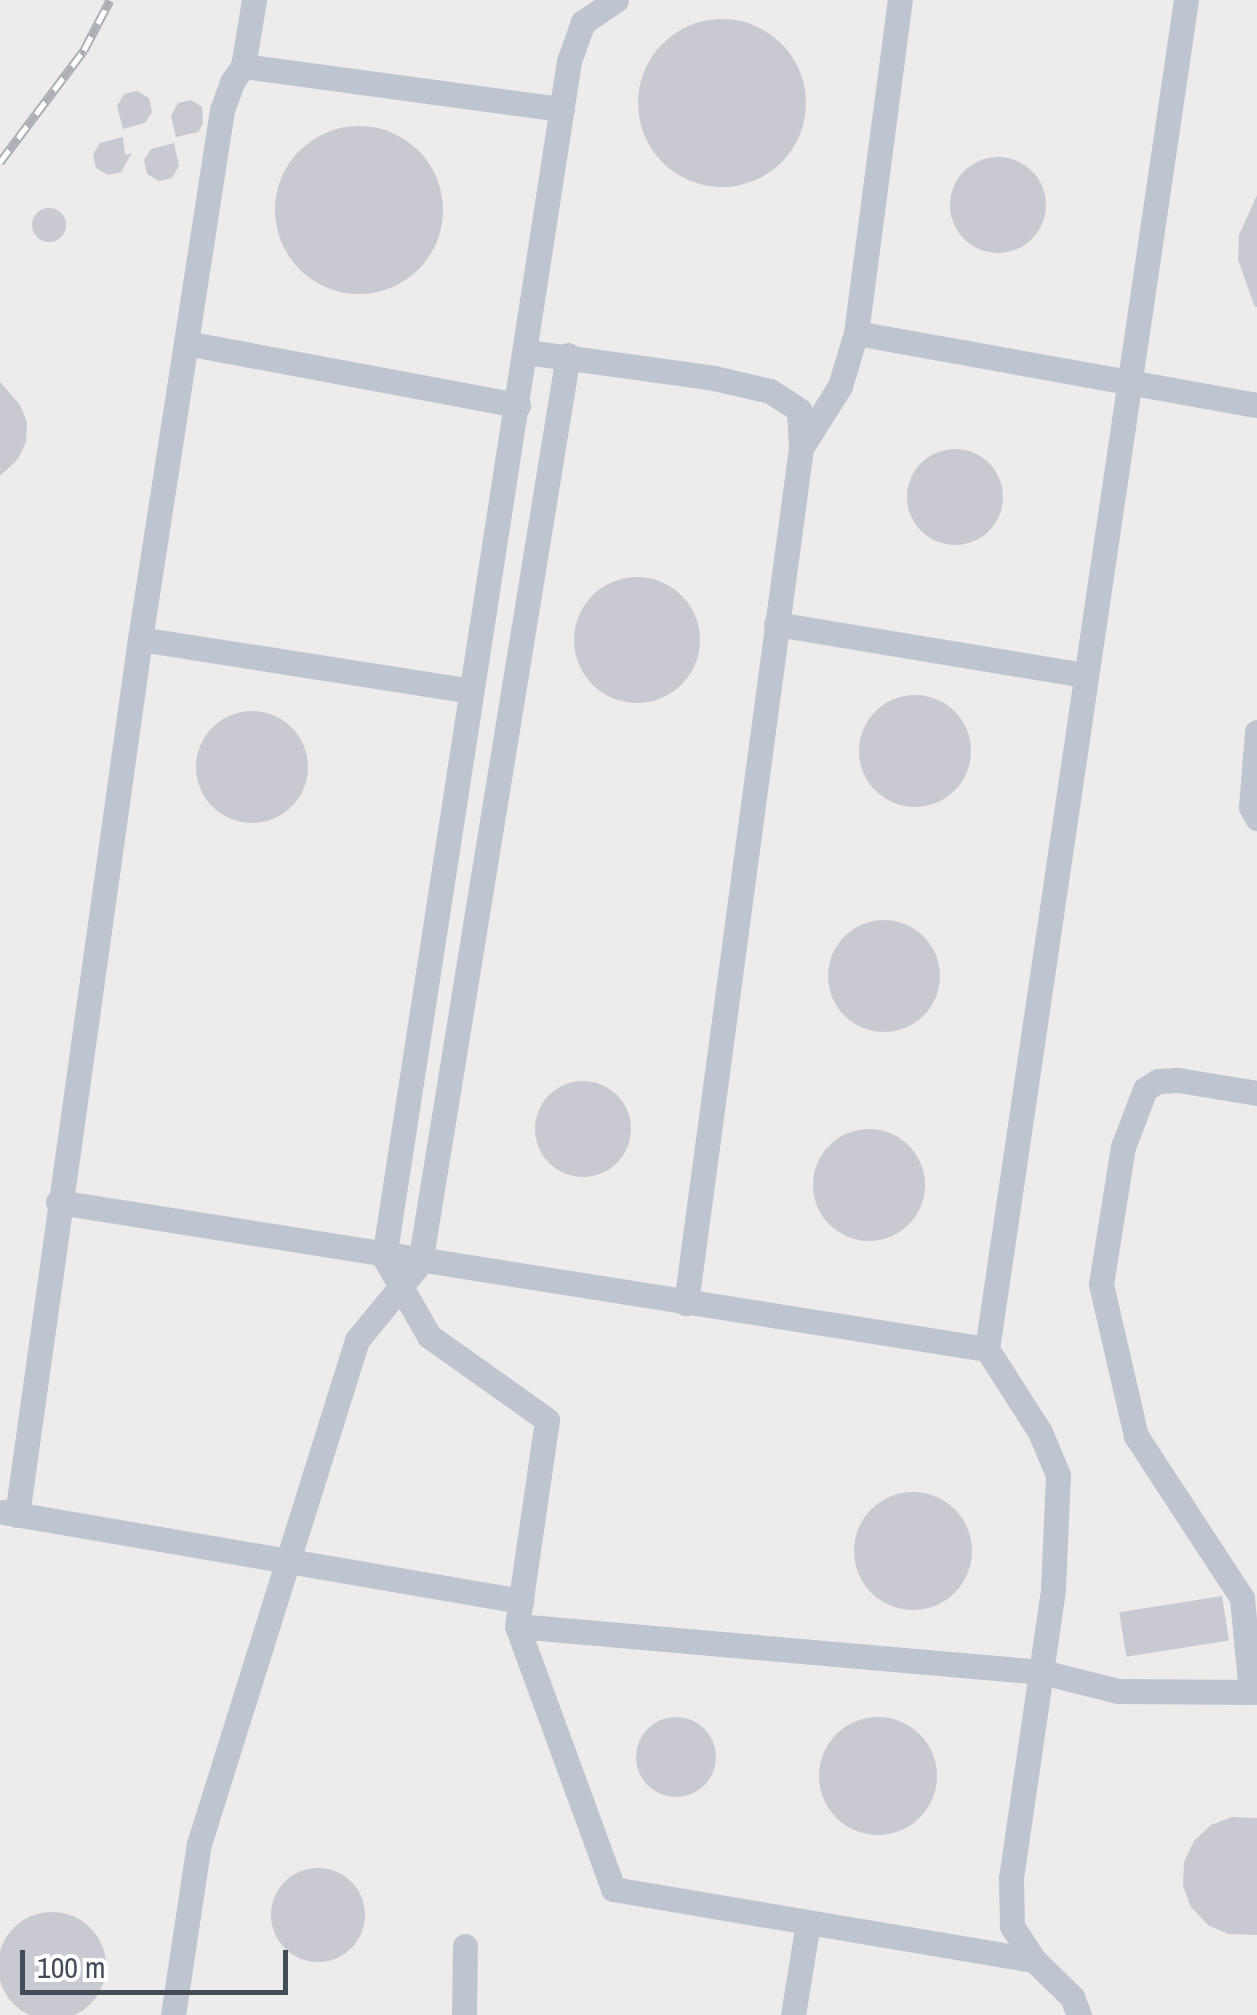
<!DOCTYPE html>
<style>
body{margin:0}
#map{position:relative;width:1257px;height:2015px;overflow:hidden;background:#eeebeb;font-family:"Archivo Narrow",sans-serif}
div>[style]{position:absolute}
.building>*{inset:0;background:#c8c9d1;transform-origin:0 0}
.round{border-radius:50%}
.minor>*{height:25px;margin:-12.5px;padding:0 12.5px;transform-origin:12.5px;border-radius:12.5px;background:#bec5d1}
.rail>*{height:9px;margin-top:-4.5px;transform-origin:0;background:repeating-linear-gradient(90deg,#fff 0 15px,#adafb6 0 30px);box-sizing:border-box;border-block:2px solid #adafb6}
span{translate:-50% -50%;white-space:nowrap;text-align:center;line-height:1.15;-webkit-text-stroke:8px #fff;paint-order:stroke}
.scale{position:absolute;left:20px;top:1950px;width:268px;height:45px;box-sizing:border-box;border:5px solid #444c58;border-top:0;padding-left:12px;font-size:30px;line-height:35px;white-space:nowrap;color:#444c58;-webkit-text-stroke:8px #fff;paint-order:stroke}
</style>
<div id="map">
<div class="building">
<i class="round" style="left:638px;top:19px;width:168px;height:168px"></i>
<i style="clip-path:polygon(137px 91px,149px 98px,152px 112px,145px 123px,123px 129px,117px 106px,124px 94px)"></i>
<i style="clip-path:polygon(191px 100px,202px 107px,203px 124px,198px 132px,176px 137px,171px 116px,178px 103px)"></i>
<i class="round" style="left:275px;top:126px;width:168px;height:168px"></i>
<i style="clip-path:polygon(123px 137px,125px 155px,132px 153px,121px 172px,108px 175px,96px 168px,93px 154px,100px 143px)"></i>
<i style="clip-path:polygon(174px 143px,179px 166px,172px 178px,159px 181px,147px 174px,144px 160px,151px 149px)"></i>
<i class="round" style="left:950px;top:157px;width:96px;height:96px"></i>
<i style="clip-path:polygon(1257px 195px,1257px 307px,1255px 307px,1238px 260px,1239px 235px)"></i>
<i class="round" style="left:32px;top:208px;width:34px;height:34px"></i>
<i style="clip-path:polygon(0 382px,20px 405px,27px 422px,26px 442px,18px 459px,0 476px)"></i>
<i class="round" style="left:907px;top:449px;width:96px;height:96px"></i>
<i class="round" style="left:574px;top:577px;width:126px;height:126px"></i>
<i class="round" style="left:859px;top:695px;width:112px;height:112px"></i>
<i class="round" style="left:196px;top:711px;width:112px;height:112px"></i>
<i class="round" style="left:828px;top:920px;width:112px;height:112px"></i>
<i class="round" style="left:535px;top:1081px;width:96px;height:96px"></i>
<i class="round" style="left:813px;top:1129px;width:112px;height:112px"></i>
<i class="round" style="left:854px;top:1492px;width:118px;height:118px"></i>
<i style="left:1222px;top:1596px;width:45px;height:104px;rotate:81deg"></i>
<i class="round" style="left:819px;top:1717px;width:118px;height:118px"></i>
<i class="round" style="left:636px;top:1717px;width:80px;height:80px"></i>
<i style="clip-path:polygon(1232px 1817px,1257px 1818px,1257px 1935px,1228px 1934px,1208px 1925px,1191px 1907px,1183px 1886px,1184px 1862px,1194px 1841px,1211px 1825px)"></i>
<i class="round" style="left:271px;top:1868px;width:94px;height:94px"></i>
<i class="round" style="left:-2px;top:1912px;width:108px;height:108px"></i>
</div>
<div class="minor">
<i style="left:616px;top:0;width:40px;rotate:146deg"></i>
<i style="left:583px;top:22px;width:41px;rotate:109.7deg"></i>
<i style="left:569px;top:61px;width:1210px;rotate:98.79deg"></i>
<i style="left:384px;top:1257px;width:91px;rotate:60.3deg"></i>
<i style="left:429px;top:1336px;width:145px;rotate:35.4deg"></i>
<i style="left:547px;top:1420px;width:208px;rotate:98.3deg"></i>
<i style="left:517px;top:1626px;width:280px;rotate:69.9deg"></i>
<i style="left:613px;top:1889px;width:427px;rotate:9.6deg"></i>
<i style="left:243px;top:66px;width:67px;rotate:-80.5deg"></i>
<i style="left:856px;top:333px;width:407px;rotate:10.2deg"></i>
<i style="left:186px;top:343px;width:338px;rotate:10.6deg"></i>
<i style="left:527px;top:352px;width:189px;rotate:7.9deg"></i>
<i style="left:714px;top:378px;width:57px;rotate:13.1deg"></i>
<i style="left:770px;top:391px;width:35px;rotate:33deg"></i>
<i style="left:799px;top:410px;width:38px;rotate:87deg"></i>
<i style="left:801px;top:448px;width:863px;rotate:97.66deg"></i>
<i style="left:801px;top:448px;width:73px;rotate:-57.8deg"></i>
<i style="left:840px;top:386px;width:55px;rotate:-73.2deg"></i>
<i style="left:856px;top:333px;width:336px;rotate:-82.5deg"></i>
<i style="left:776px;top:624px;width:313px;rotate:9.4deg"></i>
<i style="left:140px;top:639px;width:335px;rotate:8.9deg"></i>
<i style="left:1257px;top:732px;width:75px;rotate:94.6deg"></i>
<i style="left:1251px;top:807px;width:13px;rotate:61deg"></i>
<i style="left:58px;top:1202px;width:941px;rotate:8.99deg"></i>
<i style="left:3px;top:1512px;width:526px;rotate:9.75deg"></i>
<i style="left:17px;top:1515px;width:885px;rotate:-82.01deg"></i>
<i style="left:140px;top:639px;width:535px;rotate:-81.19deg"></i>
<i style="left:222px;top:110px;width:30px;rotate:-70deg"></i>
<i style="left:232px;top:82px;width:19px;rotate:-55deg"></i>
<i style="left:243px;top:66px;width:322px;rotate:7.7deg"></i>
<i style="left:517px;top:1626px;width:527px;rotate:5.01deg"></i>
<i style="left:1042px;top:1672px;width:78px;rotate:14deg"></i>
<i style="left:1118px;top:1691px;width:139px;rotate:0.4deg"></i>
<i style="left:1251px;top:1692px;width:94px;rotate:-95.5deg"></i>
<i style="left:1242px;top:1598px;width:194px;rotate:-123.2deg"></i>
<i style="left:1136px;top:1436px;width:156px;rotate:-103deg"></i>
<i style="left:1101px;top:1284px;width:139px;rotate:-80.9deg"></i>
<i style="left:1123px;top:1147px;width:62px;rotate:-69.2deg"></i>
<i style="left:1145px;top:1089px;width:15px;rotate:-32deg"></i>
<i style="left:1158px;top:1081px;width:20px;rotate:-3deg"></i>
<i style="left:1178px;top:1080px;width:80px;rotate:9.3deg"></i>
<i style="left:173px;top:2015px;width:173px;rotate:-81.4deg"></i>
<i style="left:199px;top:1844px;width:528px;rotate:-72.59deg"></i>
<i style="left:357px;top:1340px;width:99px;rotate:-50.7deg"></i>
<i style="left:420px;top:1263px;width:920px;rotate:-80.74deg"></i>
<i style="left:464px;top:2015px;width:69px;rotate:-89.2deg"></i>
<i style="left:793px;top:2015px;width:94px;rotate:-80.8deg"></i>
<i style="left:1079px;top:2015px;width:19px;rotate:-111deg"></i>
<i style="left:1072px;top:1997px;width:53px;rotate:-135.8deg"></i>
<i style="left:1034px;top:1960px;width:40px;rotate:-122.9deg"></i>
<i style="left:1012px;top:1926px;width:48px;rotate:-91.2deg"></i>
<i style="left:1011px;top:1878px;width:292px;rotate:-81.7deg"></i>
<i style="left:1053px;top:1589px;width:114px;rotate:-87.5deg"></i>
<i style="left:1058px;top:1475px;width:47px;rotate:-112.7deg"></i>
<i style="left:1040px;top:1432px;width:98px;rotate:-122.6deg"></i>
<i style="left:987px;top:1349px;width:1364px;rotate:-81.61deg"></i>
</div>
<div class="rail">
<i style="left:0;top:162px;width:140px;rotate:-53.1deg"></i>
<i style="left:84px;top:50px;width:56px;rotate:-62.5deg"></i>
</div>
<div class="scale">100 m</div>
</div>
